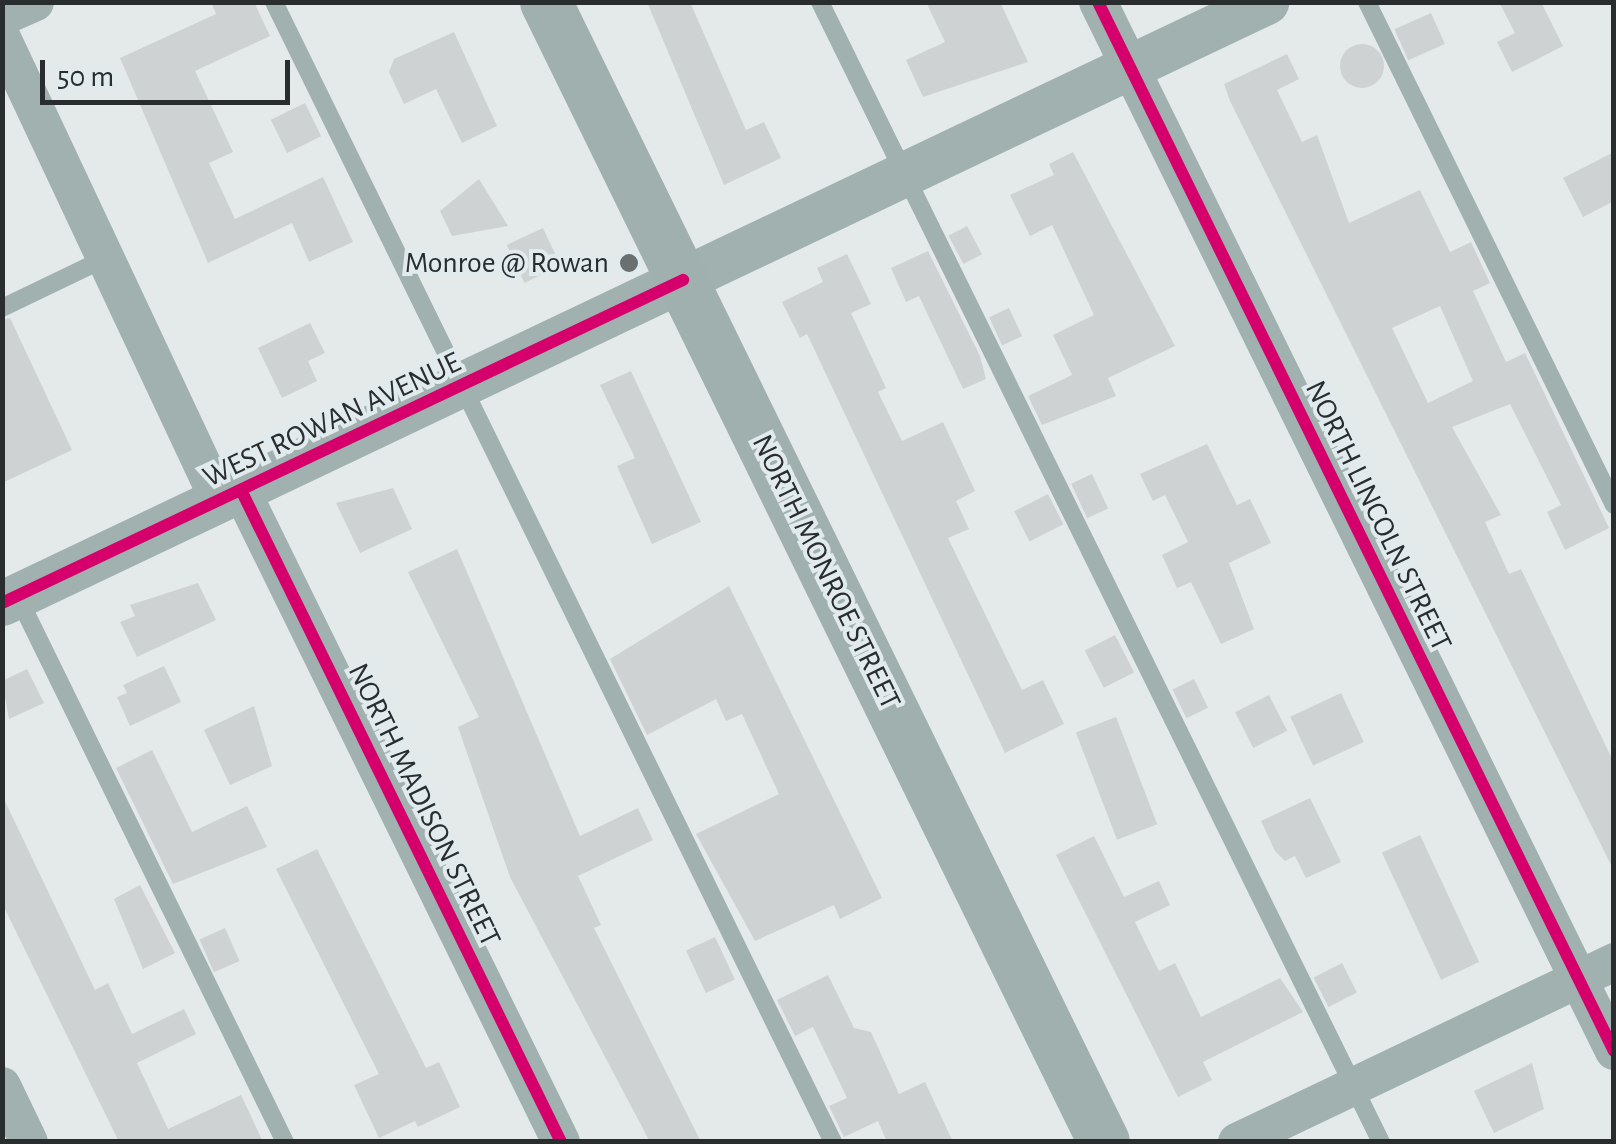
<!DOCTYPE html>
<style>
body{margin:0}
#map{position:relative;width:1616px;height:1144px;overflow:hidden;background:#e4e9ea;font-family:"Alegreya Sans",sans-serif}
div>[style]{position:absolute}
.building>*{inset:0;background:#ced2d3;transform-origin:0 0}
.round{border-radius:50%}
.service>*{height:18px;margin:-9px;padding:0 9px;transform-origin:9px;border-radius:9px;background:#a0b1b0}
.minor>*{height:38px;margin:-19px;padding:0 19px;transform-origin:19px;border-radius:19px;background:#a0b1b0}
.tertiary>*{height:45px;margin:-22.5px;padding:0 22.5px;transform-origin:22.5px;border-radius:22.5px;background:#a0b1b0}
.secondary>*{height:52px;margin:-26px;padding:0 26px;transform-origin:26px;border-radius:26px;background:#a0b0af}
.cycleway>*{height:12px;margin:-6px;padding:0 6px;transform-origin:6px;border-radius:6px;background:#d6006c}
.dots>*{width:28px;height:28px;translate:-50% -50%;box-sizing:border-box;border:5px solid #e1eaed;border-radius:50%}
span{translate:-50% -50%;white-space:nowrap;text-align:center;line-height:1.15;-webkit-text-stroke:8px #e1eaed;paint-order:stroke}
.poi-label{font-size:30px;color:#292d2e}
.right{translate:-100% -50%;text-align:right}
.street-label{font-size:30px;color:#292d2e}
.frame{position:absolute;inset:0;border:5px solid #292d2e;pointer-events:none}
.scale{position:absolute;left:40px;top:60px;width:250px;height:45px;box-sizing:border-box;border:5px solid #292d2e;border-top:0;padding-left:12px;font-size:30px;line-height:35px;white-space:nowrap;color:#292d2e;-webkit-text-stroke:8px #e1eaed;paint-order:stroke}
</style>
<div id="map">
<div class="building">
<i style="clip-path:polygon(211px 2px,254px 2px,270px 36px,195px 71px,233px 152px,209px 163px,235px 219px,323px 177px,353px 242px,309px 262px,292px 223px,208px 263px,120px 58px,216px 14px)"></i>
<i style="clip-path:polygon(647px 2px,690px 2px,746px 130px,764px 122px,781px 158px,724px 185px)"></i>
<i style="clip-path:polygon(926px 2px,1000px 2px,1028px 62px,923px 97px,906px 60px,945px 42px)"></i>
<i style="clip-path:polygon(1499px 2px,1541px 2px,1563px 46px,1512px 72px,1497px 42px,1515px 33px)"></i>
<i style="left:1431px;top:13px;width:34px;height:40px;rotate:66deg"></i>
<i style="clip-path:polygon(454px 32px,497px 126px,462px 143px,436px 89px,404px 104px,389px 72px,394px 59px)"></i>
<i class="round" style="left:1340px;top:44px;width:44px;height:44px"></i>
<i style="clip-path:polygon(evenodd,1287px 54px,1299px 79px,1277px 90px,1302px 142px,1317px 135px,1349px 223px,1420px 190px,1450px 252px,1471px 242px,1490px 283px,1473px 291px,1506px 362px,1525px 353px,1609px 528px,1565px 550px,1547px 512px,1561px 505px,1510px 404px,1452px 427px,1501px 515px,1485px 522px,1509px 574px,1521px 569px,1614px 763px,1614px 871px,1230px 101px,1224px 84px,1287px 54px,1440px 306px,1473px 381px,1428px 403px,1392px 328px,1440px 306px)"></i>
<i style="left:305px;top:103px;width:37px;height:38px;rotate:64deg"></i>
<i style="clip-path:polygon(1073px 152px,1175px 346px,1108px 378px,1116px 396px,1042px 425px,1028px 396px,1072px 375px,1053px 335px,1094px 315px,1052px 225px,1030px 236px,1010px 195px,1054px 175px,1049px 164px)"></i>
<i style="clip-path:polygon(1614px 152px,1614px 201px,1583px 217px,1563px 178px)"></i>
<i style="clip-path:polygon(479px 179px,508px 226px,452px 236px,440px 211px)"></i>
<i style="left:967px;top:226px;width:32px;height:21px;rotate:62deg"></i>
<i style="left:543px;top:228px;width:42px;height:40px;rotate:65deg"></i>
<i style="clip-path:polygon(928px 251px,980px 356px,986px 379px,963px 389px,919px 296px,906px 302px,891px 268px)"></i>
<i style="clip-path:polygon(847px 254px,871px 304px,851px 313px,886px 388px,878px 392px,902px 441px,943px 422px,975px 491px,956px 501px,969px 529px,948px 538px,1022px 690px,1043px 680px,1064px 724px,1005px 753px,807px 334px,800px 338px,782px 302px,823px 282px,817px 268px)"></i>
<i style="left:1009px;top:308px;width:31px;height:22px;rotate:65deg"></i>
<i style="clip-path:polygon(10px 318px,72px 450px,2px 483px,2px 320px)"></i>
<i style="clip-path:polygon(310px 323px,325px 353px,308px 361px,317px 381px,282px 398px,258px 348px)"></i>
<i style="clip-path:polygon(631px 371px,701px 522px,652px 544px,617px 466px,635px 458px,600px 385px)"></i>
<i style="clip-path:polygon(1207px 444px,1237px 505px,1250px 499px,1271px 543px,1229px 563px,1254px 629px,1221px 644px,1191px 582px,1177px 588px,1162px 555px,1188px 542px,1165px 495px,1153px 501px,1140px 474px)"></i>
<i style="left:1092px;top:474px;width:38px;height:23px;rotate:65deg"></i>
<i style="clip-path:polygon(393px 488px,412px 529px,360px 553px,336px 503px)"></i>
<i style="left:1048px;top:494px;width:34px;height:38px;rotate:63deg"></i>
<i style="clip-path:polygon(457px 549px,580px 836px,638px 808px,653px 840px,578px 876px,601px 925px,594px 928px,701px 1142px,650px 1142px,510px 877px,458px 727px,479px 717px,408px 572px)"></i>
<i style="clip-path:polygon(198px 583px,216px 620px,137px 657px,120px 622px,135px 616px,130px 605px)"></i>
<i style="clip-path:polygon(729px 586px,882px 898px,840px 919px,834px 905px,755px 941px,696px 834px,779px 794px,742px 714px,726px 721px,716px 699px,647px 735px,610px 659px)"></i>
<i style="left:1115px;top:635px;width:42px;height:34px;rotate:63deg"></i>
<i style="clip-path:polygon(164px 666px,181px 702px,130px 726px,117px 697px,127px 693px,123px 685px)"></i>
<i style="clip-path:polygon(27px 669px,44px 703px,9px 719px,2px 681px)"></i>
<i style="left:1194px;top:679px;width:32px;height:24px;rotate:64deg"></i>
<i style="left:1341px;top:693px;width:54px;height:56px;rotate:65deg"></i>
<i style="left:1269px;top:695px;width:40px;height:38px;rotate:63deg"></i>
<i style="clip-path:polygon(254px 706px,272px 766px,230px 785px,204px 730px)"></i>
<i style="left:1116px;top:717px;width:115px;height:43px;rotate:69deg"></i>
<i style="clip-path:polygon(152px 750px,192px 832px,247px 806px,267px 847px,173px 884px,116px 768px)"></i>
<i style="clip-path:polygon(2px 795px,95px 990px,108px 983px,132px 1034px,184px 1009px,196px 1034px,137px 1063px,168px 1129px,241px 1095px,263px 1142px,119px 1142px,2px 903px)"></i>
<i style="clip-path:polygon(1310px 798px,1341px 862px,1306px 878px,1295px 856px,1285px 861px,1275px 851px,1261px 821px)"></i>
<i style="left:1420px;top:835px;width:140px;height:42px;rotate:65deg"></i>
<i style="clip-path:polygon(1094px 836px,1124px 897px,1159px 881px,1170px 905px,1135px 922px,1159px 971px,1175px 963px,1201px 1017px,1280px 978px,1303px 1012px,1203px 1062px,1212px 1080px,1178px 1097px,1056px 855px)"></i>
<i style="clip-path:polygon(317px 849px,426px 1068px,439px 1062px,460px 1107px,418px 1127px,415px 1121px,379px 1138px,354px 1085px,379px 1074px,276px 869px)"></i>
<i style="clip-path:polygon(140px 885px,175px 953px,143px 969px,114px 899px)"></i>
<i style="left:225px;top:928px;width:36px;height:28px;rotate:66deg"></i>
<i style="left:715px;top:937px;width:47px;height:32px;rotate:65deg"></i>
<i style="left:1342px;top:963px;width:33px;height:32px;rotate:63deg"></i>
<i style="clip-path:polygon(828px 975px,854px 1028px,871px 1032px,899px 1094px,925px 1082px,953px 1142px,887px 1142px,878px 1121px,844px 1137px,829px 1106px,847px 1098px,813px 1027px,795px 1036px,777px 1000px)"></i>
<i style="clip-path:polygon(1532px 1063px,1544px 1109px,1494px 1133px,1474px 1091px)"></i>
</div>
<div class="service">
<i style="left:274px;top:2px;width:1270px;rotate:63.88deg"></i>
<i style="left:820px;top:2px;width:1271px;rotate:63.8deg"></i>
<i style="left:1367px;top:2px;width:560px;rotate:63.85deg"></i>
<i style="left:2px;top:308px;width:113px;rotate:-25.7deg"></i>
<i style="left:18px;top:597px;width:607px;rotate:63.9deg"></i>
</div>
<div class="minor">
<i style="left:1098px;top:2px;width:1169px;rotate:63.81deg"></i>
<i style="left:2px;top:17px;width:36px;rotate:-24deg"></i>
<i style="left:2px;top:38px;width:510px;rotate:64.84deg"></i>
<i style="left:241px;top:490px;width:726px;rotate:63.86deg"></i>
<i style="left:2px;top:1086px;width:62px;rotate:64.3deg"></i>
<i style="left:1237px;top:1142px;width:418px;rotate:-25.5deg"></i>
</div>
<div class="tertiary">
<i style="left:2px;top:603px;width:1400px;rotate:-25.43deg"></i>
</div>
<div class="secondary">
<i style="left:546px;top:2px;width:1269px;rotate:63.92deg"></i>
</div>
<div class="cycleway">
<i style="left:1098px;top:2px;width:1169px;rotate:63.81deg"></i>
<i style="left:241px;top:490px;width:726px;rotate:63.86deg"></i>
<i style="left:2px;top:603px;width:754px;rotate:-25.38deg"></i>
</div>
<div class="dots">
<i style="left:629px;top:263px;background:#6a6f70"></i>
</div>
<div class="poi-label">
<span class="right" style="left:609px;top:263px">Monroe @ Rowan</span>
</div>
<div class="street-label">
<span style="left:332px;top:420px;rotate:-25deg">WEST ROWAN AVENUE</span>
<span style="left:1378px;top:516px;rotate:64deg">NORTH LINCOLN STREET</span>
<span style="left:826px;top:572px;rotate:64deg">NORTH MONROE STREET</span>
<span style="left:424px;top:805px;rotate:64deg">NORTH MADISON STREET</span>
</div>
<div class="frame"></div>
<div class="scale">50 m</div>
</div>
